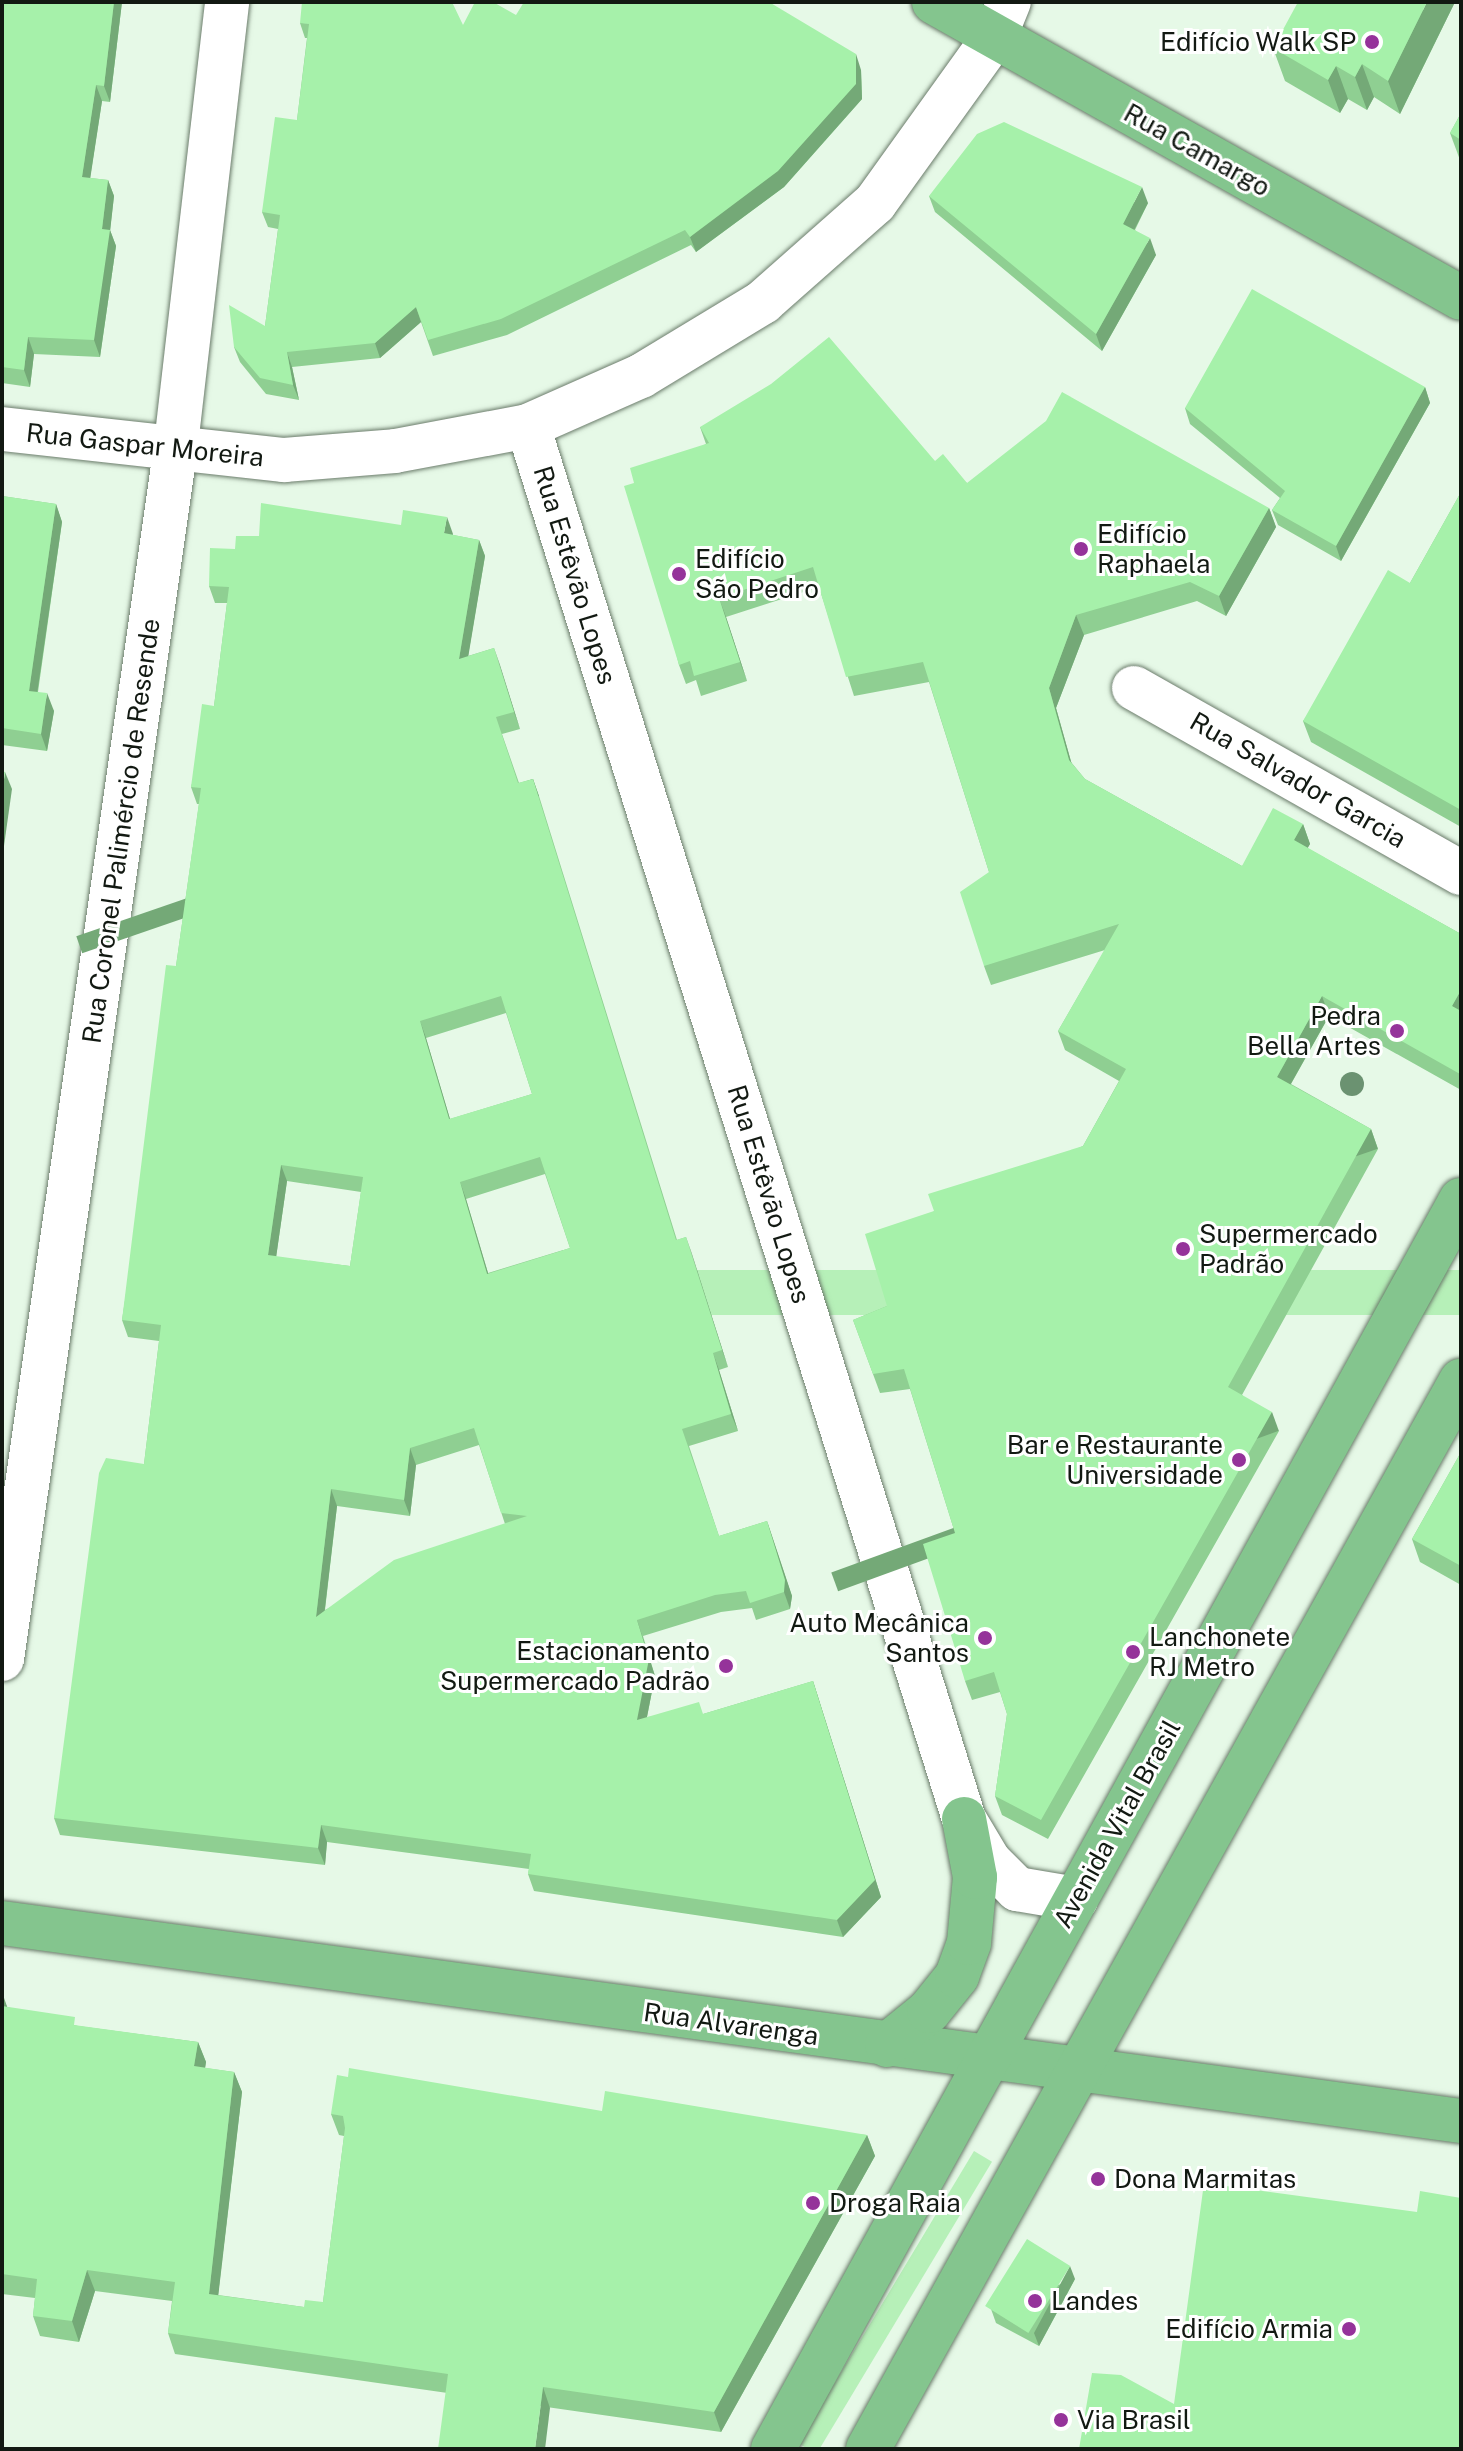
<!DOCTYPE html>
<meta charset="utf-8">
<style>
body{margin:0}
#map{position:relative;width:1463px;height:2451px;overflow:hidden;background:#e6f9e7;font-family:"Public Sans",sans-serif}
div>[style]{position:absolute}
.green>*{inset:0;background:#b6f0b8;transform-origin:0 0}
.roads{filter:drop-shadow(0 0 2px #6b7c6b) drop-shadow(0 0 2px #6b7c6b)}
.minor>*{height:44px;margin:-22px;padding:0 22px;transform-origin:22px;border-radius:22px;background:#fff}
.major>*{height:44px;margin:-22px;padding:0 22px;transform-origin:22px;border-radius:22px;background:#84c58e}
.trees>*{width:24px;height:24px;margin:-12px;border-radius:50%;background:#6b9271}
.wall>*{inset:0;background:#8fcf92}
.shaded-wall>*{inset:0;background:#74a977;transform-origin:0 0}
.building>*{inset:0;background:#a6f1aa;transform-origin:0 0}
.dots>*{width:22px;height:22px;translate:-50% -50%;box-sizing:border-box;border:4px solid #fff;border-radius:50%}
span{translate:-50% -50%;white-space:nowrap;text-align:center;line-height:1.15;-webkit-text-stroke:6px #fff;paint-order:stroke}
.poi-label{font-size:26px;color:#121912}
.right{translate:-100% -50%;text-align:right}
.left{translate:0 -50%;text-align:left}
.street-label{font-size:26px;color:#121912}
.frame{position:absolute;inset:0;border:4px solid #121912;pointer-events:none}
</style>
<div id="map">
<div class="green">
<i style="left:1461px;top:1270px;width:45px;height:786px;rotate:90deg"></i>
<i style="left:974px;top:2151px;width:21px;height:341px;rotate:31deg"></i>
</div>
<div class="roads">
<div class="minor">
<i style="left:528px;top:426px;width:1460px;rotate:72.62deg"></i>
<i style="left:964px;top:1819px;width:49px;rotate:59.2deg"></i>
<i style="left:989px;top:1861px;width:40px;rotate:45deg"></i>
<i style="left:1017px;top:1889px;width:60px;rotate:9.6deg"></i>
<i style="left:2px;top:429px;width:284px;rotate:6.3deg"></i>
<i style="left:284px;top:460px;width:111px;rotate:-4.6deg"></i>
<i style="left:395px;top:451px;width:135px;rotate:-10.6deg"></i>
<i style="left:528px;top:426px;width:124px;rotate:-23.9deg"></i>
<i style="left:641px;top:376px;width:143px;rotate:-31.2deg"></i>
<i style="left:763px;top:302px;width:149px;rotate:-41.5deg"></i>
<i style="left:875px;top:203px;width:206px;rotate:-54.3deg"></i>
<i style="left:995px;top:36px;width:37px;rotate:-68deg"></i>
<i style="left:1134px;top:688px;width:376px;rotate:29.5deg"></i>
<i style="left:2px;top:1659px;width:1218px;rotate:-81.84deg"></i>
<i style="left:175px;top:453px;width:454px;rotate:-83.4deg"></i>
</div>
<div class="major">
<i style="left:934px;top:2px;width:604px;rotate:29.32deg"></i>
<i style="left:2px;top:1923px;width:1472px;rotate:7.73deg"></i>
<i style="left:887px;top:2045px;width:54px;rotate:-39deg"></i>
<i style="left:929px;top:2011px;width:45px;rotate:-51.3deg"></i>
<i style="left:957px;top:1976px;width:35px;rotate:-70deg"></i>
<i style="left:969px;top:1943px;width:66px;rotate:-84.8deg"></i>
<i style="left:975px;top:1877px;width:59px;rotate:-100.7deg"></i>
<i style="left:773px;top:2449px;width:1426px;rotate:-61.15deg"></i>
<i style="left:868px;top:2449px;width:1222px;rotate:-60.96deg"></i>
</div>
</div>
<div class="trees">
<i style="left:1352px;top:1084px"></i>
</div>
<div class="wall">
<i style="clip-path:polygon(2px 2px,122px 2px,110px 102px,102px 101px,90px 178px,108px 180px,114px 196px,110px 230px,116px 246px,100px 357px,34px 354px,30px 387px,2px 383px)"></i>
<i style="clip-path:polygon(1455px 2px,1400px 114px,1374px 97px,1367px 110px,1348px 99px,1340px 113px,1285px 81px,1273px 48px)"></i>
<i style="clip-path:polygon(516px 15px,861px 70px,862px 99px,784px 187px,696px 252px,691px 245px,507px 335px,433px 356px,421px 322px,380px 358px,292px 367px,299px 400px,266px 394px,240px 362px,234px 347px,265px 326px,278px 229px,268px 227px,262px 212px,297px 120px,307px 38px,305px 38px,300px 23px,463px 25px)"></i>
<i style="clip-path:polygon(1461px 113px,1461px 161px,1460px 160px,1450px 133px)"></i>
<i style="clip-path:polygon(929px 196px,1148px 203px,1135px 230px,1156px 255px,1102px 351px,935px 212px)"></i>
<i style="clip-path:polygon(1425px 387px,1430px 403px,1341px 561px,1278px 525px,1272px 510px,1280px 498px,1190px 424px,1185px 408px)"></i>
<i style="clip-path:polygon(700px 427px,935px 461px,967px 483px,1269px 508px,1276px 527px,1226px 616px,1197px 601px,1084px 635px,1056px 708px,1071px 762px,1085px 779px,1242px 866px,1303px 824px,1310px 844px,1307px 848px,1461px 934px,1461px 1090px,1329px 1016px,1291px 1084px,1371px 1129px,1378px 1149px,1242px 1395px,1279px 1431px,1048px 1839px,1002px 1815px,995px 1796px,1007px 1714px,1000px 1692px,972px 1700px,965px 1681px,955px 1533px,910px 1389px,880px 1393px,853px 1320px,887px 1306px,934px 1211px,1083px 1146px,1119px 1081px,1065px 1050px,1058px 1031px,1105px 950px,991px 985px,984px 966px,989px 872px,929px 682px,854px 696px,819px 587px,726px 617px,747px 681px,701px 696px,696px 680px,686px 684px,679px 665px,634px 483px,706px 444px)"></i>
<i style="clip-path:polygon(1461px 492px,1461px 827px,1311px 742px,1303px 721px,1410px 583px)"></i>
<i style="clip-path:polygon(2px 496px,56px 504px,62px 522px,38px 692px,54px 711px,47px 751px,2px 745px)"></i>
<i style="clip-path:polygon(evenodd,453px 535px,479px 540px,485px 556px,468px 656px,494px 648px,520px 729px,502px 734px,519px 783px,533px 779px,539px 796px,677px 1240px,686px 1237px,728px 1367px,719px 1370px,738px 1431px,689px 1446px,719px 1536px,767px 1521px,792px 1596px,790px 1609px,756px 1620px,752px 1608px,721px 1612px,643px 1636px,655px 1676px,647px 1717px,703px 1714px,813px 1681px,881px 1897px,843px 1937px,534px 1891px,528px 1874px,529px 1869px,327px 1842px,325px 1865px,60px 1835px,54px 1818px,144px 1464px,159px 1341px,128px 1337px,122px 1320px,176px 966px,199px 804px,197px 804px,191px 787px,214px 706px,227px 603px,215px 603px,209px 586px,235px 549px,259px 536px,453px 535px,506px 1013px,532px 1094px,450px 1119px,426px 1038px,506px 1013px,453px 535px,545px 1174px,570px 1248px,488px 1273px,466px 1199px,545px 1174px,453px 535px,287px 1181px,361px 1192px,350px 1266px,276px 1257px,287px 1181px,453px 535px,479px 1445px,505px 1524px,325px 1610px,337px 1506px,410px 1516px,416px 1465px,479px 1445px)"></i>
<i style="clip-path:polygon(1461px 1452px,1461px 1585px,1420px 1562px,1412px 1539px)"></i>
<i style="clip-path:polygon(2px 1995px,7px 2007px,78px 2026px,198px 2042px,206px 2062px,205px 2068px,234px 2072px,242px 2092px,218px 2295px,304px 2307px,323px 2302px,344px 2136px,339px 2135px,331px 2114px,602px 2111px,867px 2135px,875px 2156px,721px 2432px,175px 2354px,168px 2333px,172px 2301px,95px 2291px,79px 2342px,40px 2336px,33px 2316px,35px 2298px,2px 2294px)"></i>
<i style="clip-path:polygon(1075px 2279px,1039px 2346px,996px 2323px,991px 2309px)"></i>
</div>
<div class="shaded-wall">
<i style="clip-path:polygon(114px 2px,122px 2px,110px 102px,104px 86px)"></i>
<i style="clip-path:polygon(1427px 2px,1455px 2px,1400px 114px,1388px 81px)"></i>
<i style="clip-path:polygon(856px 54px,861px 70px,862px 99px,784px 187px,696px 252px,690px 237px)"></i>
<i style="clip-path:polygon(1362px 64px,1374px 97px,1367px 110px,1355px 77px)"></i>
<i style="clip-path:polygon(1336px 66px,1348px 99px,1340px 113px,1328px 80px)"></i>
<i style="clip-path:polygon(96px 85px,102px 101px,88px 193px,82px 177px)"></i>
<i style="clip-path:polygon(108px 180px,114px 196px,110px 232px,110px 230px,116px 246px,100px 357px,94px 340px,102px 229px)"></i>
<i style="clip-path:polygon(1142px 187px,1148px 203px,1129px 240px,1123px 224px)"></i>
<i style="clip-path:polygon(1150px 238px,1156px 255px,1102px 351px,1096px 334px)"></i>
<i style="clip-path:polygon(416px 307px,421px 322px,380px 358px,375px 343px)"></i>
<i style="clip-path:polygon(28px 337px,34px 354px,30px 387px,24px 370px)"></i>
<i style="clip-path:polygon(287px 352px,292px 367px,299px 400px,293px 385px)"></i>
<i style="clip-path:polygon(1425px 387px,1430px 403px,1341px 561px,1336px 546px)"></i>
<i style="clip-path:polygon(56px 504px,62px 522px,35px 708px,29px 691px)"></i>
<i style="clip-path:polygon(1269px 508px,1276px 527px,1226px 616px,1219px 596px)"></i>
<i style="clip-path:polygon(447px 517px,453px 534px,450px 550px,444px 533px)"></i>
<i style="clip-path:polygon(479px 540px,485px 556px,465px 676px,459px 659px)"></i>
<i style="clip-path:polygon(719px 598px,726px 617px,747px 681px,740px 662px)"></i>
<i style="clip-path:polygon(1076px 615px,1084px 635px,1056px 708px,1076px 779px,1069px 760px,1049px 688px)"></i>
<i style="clip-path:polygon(494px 648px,500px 665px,520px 729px,514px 712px)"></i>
<i style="clip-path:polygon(47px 693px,54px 711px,47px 751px,41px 734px)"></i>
<i style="clip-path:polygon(5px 772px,12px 789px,2px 860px,2px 795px)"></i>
<i style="left:533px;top:779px;width:18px;height:483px;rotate:71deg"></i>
<i style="clip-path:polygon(1303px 824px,1310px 844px,1301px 860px,1294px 840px)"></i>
<i style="clip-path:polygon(1461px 990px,1461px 1022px,1452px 1006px)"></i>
<i style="clip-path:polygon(1322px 996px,1329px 1016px,1284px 1096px,1277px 1077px)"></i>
<i style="clip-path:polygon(420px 1021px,426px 1038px,455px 1136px,449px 1119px)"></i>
<i style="left:1371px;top:1129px;width:21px;height:295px;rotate:71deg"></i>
<i style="clip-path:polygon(281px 1165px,287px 1181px,274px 1272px,268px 1255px)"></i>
<i style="clip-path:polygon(460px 1182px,466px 1199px,493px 1290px,487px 1274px)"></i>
<i style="clip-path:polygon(686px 1237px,692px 1254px,728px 1367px,722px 1350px)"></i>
<i style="clip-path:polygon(713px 1353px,719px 1370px,738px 1431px,731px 1414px)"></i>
<i style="left:1272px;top:1412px;width:20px;height:469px;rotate:70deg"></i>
<i style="clip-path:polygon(410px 1448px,416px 1465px,410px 1516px,404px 1500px)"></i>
<i style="clip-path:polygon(331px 1489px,337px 1506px,322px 1633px,316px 1617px)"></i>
<i style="clip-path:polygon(767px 1521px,792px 1596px,790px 1609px,784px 1592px)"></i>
<i style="clip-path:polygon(637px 1620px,655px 1676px,643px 1737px,637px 1720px)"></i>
<i style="clip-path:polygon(813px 1681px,881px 1897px,843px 1937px,837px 1920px)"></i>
<i style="clip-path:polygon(321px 1825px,327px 1842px,325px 1865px,318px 1848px)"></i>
<i style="clip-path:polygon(3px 1995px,10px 2015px,2px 2009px)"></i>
<i style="clip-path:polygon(198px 2042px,206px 2062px,202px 2087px,194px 2066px)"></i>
<i style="clip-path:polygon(234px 2072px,242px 2092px,216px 2315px,209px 2294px)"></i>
<i style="clip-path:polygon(867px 2135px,875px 2156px,721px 2432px,714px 2412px)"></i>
<i style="clip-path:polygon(1070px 2266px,1075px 2279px,1039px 2346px,1034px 2333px)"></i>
<i style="clip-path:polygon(87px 2270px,95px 2291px,79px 2342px,72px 2321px)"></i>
<i style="clip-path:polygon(543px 2387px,550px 2408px,545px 2449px,535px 2449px)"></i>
</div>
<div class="building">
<i style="clip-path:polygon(2px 2px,114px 2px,104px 86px,96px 85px,82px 177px,108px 180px,102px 229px,110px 230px,94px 340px,28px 337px,24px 370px,2px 367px)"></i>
<i style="clip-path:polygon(302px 2px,452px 2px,463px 25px,475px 2px,493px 2px,516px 15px,524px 2px,769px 2px,856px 54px,856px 84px,778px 171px,690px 237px,685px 230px,501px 319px,428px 340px,416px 307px,375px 343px,287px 352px,293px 385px,260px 378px,234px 347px,229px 305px,265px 326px,280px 215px,262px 212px,275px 117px,297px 120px,309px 24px,300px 23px)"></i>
<i style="clip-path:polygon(1298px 2px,1427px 2px,1388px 81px,1362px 64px,1355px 77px,1336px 66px,1328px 80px,1273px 48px)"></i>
<i style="clip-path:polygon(1461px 113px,1461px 140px,1450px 133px)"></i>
<i style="clip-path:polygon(1004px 122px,1142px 187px,1123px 224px,1150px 238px,1096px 334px,929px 196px,977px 134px)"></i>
<i style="clip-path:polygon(1252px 289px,1425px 387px,1336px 546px,1272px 510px,1285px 491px,1185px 408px)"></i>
<i style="clip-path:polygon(829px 337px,935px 461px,943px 454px,967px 483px,1046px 421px,1062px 392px,1269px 508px,1219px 596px,1190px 582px,1076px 615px,1049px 688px,1069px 760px,1085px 779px,1242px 866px,1273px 808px,1303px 824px,1294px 840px,1461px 934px,1461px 990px,1452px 1006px,1461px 1011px,1461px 1072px,1460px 1074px,1322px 996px,1277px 1077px,1371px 1129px,1228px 1387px,1272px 1412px,1041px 1820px,995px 1796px,1007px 1714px,994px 1672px,965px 1681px,923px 1544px,955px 1533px,904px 1369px,873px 1374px,853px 1320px,887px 1306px,865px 1234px,934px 1211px,928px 1194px,1083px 1146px,1126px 1069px,1058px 1031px,1119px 924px,984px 966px,960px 892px,989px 872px,923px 662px,846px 677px,813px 567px,719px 598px,740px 662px,694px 676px,690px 661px,679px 665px,624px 486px,634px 483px,630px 468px,709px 443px,700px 427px,771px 384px)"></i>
<i style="clip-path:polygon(1461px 492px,1461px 810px,1303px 721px,1388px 570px,1410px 583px)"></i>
<i style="clip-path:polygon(2px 496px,56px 504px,29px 691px,47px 693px,41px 734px,2px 728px)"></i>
<i style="clip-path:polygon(evenodd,261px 503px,401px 525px,403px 510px,447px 517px,444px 533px,479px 540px,459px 659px,494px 648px,514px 712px,496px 717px,518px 783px,533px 779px,676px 1240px,686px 1237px,722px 1350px,713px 1353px,731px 1414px,682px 1429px,719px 1536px,767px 1521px,785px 1580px,784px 1592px,750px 1603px,746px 1591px,715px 1595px,637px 1620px,649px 1659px,637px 1720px,699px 1702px,703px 1714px,813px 1681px,875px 1880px,837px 1920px,528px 1874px,531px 1854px,321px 1825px,318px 1848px,54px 1818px,99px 1473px,106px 1458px,144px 1464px,161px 1325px,122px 1320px,166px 965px,176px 966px,201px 788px,191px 787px,202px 704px,214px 706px,229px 587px,209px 586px,210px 548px,235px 549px,236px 536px,259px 536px,261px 503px,501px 996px,532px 1094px,449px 1119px,420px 1021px,501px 996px,261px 503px,540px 1157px,570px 1248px,487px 1274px,460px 1182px,540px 1157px,261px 503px,281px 1165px,363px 1177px,350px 1266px,268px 1255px,281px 1165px,261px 503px,474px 1428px,501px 1513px,527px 1516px,394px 1560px,316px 1617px,331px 1489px,404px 1500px,410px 1448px,474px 1428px)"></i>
<i style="clip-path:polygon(2px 771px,5px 772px,2px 795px)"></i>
<i style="clip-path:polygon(1461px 1452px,1461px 1566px,1412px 1539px)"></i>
<i style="clip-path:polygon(2px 2006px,75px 2017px,74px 2025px,198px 2042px,194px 2066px,234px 2072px,209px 2294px,304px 2307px,305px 2300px,323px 2302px,345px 2128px,343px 2116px,331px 2114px,337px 2075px,348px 2077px,349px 2068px,602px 2111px,605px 2091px,867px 2135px,714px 2412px,543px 2387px,535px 2449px,438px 2449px,448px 2374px,168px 2333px,175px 2282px,87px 2270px,72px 2321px,33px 2316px,37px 2279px,2px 2274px)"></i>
<i style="clip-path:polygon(1204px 2183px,1417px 2212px,1420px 2191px,1461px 2198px,1461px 2449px,1079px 2449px,1092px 2373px,1121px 2375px,1174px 2404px)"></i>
<i style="left:1027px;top:2239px;width:51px;height:79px;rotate:32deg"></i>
</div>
<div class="dots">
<i style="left:1372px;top:42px;background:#95339a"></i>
<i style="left:1081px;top:549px;background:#95339a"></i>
<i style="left:679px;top:574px;background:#95339a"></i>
<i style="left:1397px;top:1031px;background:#95339a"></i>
<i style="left:1183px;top:1249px;background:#95339a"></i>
<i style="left:1239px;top:1460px;background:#95339a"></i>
<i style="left:985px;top:1638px;background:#95339a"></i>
<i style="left:1133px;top:1652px;background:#95339a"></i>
<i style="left:726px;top:1666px;background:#95339a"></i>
<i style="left:1098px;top:2179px;background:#95339a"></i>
<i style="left:813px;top:2203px;background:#95339a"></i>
<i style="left:1035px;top:2301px;background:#95339a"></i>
<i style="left:1349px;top:2329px;background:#95339a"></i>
<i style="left:1061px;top:2420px;background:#95339a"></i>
</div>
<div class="poi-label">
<span class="right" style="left:1356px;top:42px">Edifício Walk SP</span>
<span class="left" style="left:1097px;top:549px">Edifício<br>Raphaela</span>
<span class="left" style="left:695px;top:574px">Edifício<br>São Pedro</span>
<span class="right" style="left:1381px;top:1031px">Pedra<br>Bella Artes</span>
<span class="left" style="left:1199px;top:1249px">Supermercado<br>Padrão</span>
<span class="right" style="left:1223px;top:1460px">Bar e Restaurante<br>Universidade</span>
<span class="right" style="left:969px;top:1638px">Auto Mecânica<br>Santos</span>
<span class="left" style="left:1149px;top:1652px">Lanchonete<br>RJ Metro</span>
<span class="right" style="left:710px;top:1666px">Estacionamento<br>Supermercado Padrão</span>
<span class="left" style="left:1114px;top:2179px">Dona Marmitas</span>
<span class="left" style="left:829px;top:2203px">Droga Raia</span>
<span class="left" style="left:1051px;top:2301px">Landes</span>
<span class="right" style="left:1333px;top:2329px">Edifício Armia</span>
<span class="left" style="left:1077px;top:2420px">Via Brasil</span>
</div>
<div class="street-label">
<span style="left:1197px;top:150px;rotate:29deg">Rua Camargo</span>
<span style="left:145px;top:445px;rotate:6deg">Rua Gaspar Moreira</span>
<span style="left:575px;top:575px;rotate:73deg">Rua Estêvão Lopes</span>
<span style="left:1298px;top:780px;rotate:30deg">Rua Salvador Garcia</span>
<span style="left:121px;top:831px;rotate:-82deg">Rua Coronel Palimércio de Resende</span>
<span style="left:769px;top:1194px;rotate:73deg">Rua Estêvão Lopes</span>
<span style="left:1117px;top:1824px;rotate:-61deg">Avenida Vital Brasil</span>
<span style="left:731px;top:2024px;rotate:8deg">Rua Alvarenga</span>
</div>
<div class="frame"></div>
</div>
